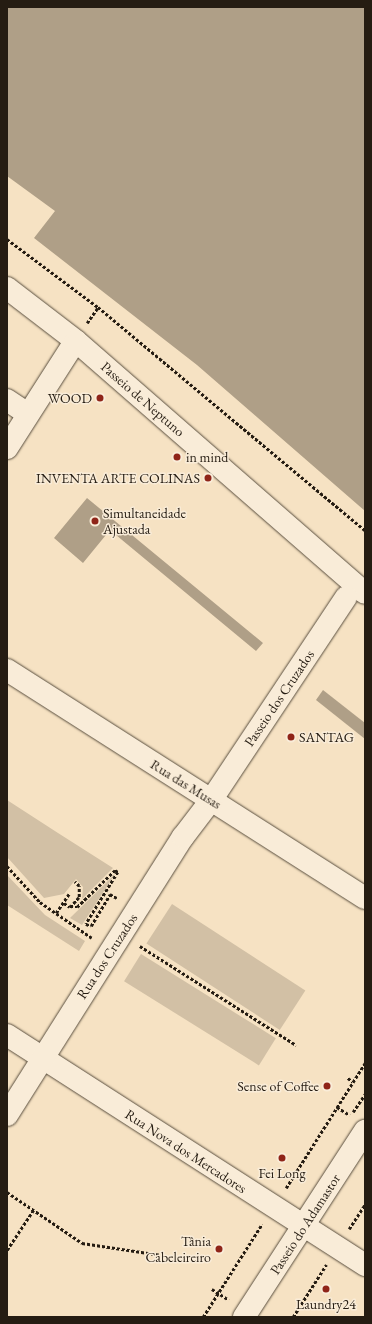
<!DOCTYPE html>
<meta charset="utf-8">
<style>
body{margin:0}
#map{position:relative;width:372px;height:1324px;overflow:hidden;background:#f6e2c3;font-family:"EB Garamond",serif}
div>[style]{position:absolute}
.green>*{inset:0;background:#d2c0a5;transform-origin:0 0}
.water>*{inset:0;background:#af9f87}
.path>*{height:2.5px;margin-top:-1.25px;transform-origin:0;background:repeating-linear-gradient(90deg,#251c12 0 3px,transparent 0 5px)}
.roads{filter:drop-shadow(0 0 1px #594e3e) drop-shadow(0 0 1px #594e3e)}
.minor>*{height:22px;margin:-11px;padding:0 11px;transform-origin:11px;border-radius:11px;background:#f9ecd8}
.dots>*{width:11px;height:11px;translate:-50% -50%;box-sizing:border-box;border:2px solid #f9ecd8;border-radius:50%}
span{translate:-50% -50%;white-space:nowrap;text-align:center;line-height:1.15;-webkit-text-stroke:3px #f9ecd8;paint-order:stroke}
.poi-label{font-size:14px;color:#251c12}
.right{translate:-100% -50%;text-align:right}
.left{translate:0 -50%;text-align:left}
.street-label{font-size:14px;color:#251c12}
.frame{position:absolute;inset:0;border:8px solid #251c12;pointer-events:none}
</style>
<div id="map">
<div class="green">
<i style="clip-path:polygon(7px 800px,58px 833px,113px 868px,82px 899px,83px 887px,76px 879px,64px 894px,44px 898px,7px 857px)"></i>
<i style="clip-path:polygon(115px 874px,82px 925px,70px 918px)"></i>
<i style="clip-path:polygon(7px 875px,45px 915px,85px 941px,79px 951px,7px 905px)"></i>
<i style="left:172px;top:904px;width:159px;height:47px;rotate:33deg"></i>
<i style="left:141px;top:954px;width:159px;height:32px;rotate:32deg"></i>
</div>
<div class="water">
<i style="clip-path:polygon(7px 7px,365px 7px,365px 511px,197px 365px,34px 238px,55px 211px,7px 176px)"></i>
<i style="clip-path:polygon(87px 498px,263px 643px,256px 651px,110px 530px,83px 563px,54px 538px)"></i>
<i style="clip-path:polygon(323px 690px,365px 723px,365px 739px,316px 700px)"></i>
</div>
<div class="path">
<i style="left:7px;top:239px;width:114px;rotate:36.8deg"></i>
<i style="left:98px;top:307px;width:348px;rotate:39.9deg"></i>
<i style="left:87px;top:323px;width:19px;rotate:-55deg"></i>
<i style="left:7px;top:866px;width:49px;rotate:47.5deg"></i>
<i style="left:40px;top:902px;width:63px;rotate:34.7deg"></i>
<i style="left:64px;top:903px;width:7px;rotate:34deg"></i>
<i style="left:70px;top:907px;width:13px;rotate:-48deg"></i>
<i style="left:79px;top:897px;width:11px;rotate:-90deg"></i>
<i style="left:79px;top:886px;width:6px;rotate:-135deg"></i>
<i style="left:70px;top:907px;width:7px"></i>
<i style="left:77px;top:907px;width:53px;rotate:-44.2deg"></i>
<i style="left:115px;top:870px;width:4px;rotate:34deg"></i>
<i style="left:118px;top:872px;width:61px;rotate:121.6deg"></i>
<i style="left:86px;top:924px;width:5px;rotate:22deg"></i>
<i style="left:91px;top:926px;width:37px;rotate:-59deg"></i>
<i style="left:110px;top:894px;width:8px;rotate:30deg"></i>
<i style="left:56px;top:913px;width:23px;rotate:-56deg"></i>
<i style="left:140px;top:946px;width:185px;rotate:32.4deg"></i>
<i style="left:348px;top:1078px;width:6px;rotate:39deg"></i>
<i style="left:337px;top:1107px;width:15px;rotate:32deg"></i>
<i style="left:353px;top:1112px;width:22px;rotate:-56deg"></i>
<i style="left:286px;top:1188px;width:148px;rotate:-57.7deg"></i>
<i style="left:7px;top:1192px;width:91px;rotate:34.2deg"></i>
<i style="left:82px;top:1243px;width:80px;rotate:8.6deg"></i>
<i style="left:349px;top:1229px;width:30px;rotate:-57deg"></i>
<i style="left:7px;top:1250px;width:49px;rotate:-56.6deg"></i>
<i style="left:212px;top:1289px;width:20px;rotate:33deg"></i>
<i style="left:203px;top:1317px;width:110px;rotate:-57.6deg"></i>
<i style="left:293px;top:1317px;width:62px;rotate:-57.6deg"></i>
</div>
<div class="roads">
<div class="minor">
<i style="left:7px;top:288px;width:87px;rotate:37.5deg"></i>
<i style="left:76px;top:341px;width:383px;rotate:41.1deg"></i>
<i style="left:7px;top:400px;width:25px;rotate:34deg"></i>
<i style="left:7px;top:448px;width:119px;rotate:-57.4deg"></i>
<i style="left:7px;top:670px;width:424px;rotate:32.5deg"></i>
<i style="left:7px;top:1035px;width:426px;rotate:32.7deg"></i>
<i style="left:7px;top:1115px;width:329px;rotate:-57.7deg"></i>
<i style="left:183px;top:837px;width:48px;rotate:-52.7deg"></i>
<i style="left:212px;top:799px;width:242px;rotate:-56.4deg"></i>
<i style="left:244px;top:1317px;width:222px;rotate:-57deg"></i>
</div>
</div>
<div class="dots">
<i style="left:100px;top:398px;background:#8f2418"></i>
<i style="left:177px;top:457px;background:#8f2418"></i>
<i style="left:208px;top:478px;background:#8f2418"></i>
<i style="left:95px;top:521px;background:#8f2418"></i>
<i style="left:291px;top:737px;background:#8f2418"></i>
<i style="left:327px;top:1086px;background:#8f2418"></i>
<i style="left:282px;top:1158px;background:#8f2418"></i>
<i style="left:219px;top:1249px;background:#8f2418"></i>
<i style="left:326px;top:1289px;background:#8f2418"></i>
</div>
<div class="poi-label">
<span class="right" style="left:92px;top:398px">WOOD</span>
<span class="left" style="left:186px;top:457px">in mind</span>
<span class="right" style="left:200px;top:478px">INVENTA ARTE COLINAS</span>
<span class="left" style="left:103px;top:521px">Simultaneidade<br>Ajustada</span>
<span class="left" style="left:299px;top:737px">SANTAG</span>
<span class="right" style="left:319px;top:1086px">Sense of Coffee</span>
<span style="left:282px;top:1173px">Fei Long</span>
<span class="right" style="left:211px;top:1249px">Tânia<br>Cabeleireiro</span>
<span style="left:326px;top:1304px">Laundry24</span>
</div>
<div class="street-label">
<span style="left:143px;top:399px;rotate:41deg">Passeio de Neptuno</span>
<span style="left:279px;top:698px;rotate:-56deg">Passeio dos Cruzados</span>
<span style="left:186px;top:784px;rotate:32deg">Rua das Musas</span>
<span style="left:107px;top:956px;rotate:-57deg">Rua dos Cruzados</span>
<span style="left:186px;top:1151px;rotate:33deg">Rua Nova dos Mercadores</span>
<span style="left:305px;top:1224px;rotate:-57deg">Passeio do Adamastor</span>
</div>
<div class="frame"></div>
</div>
